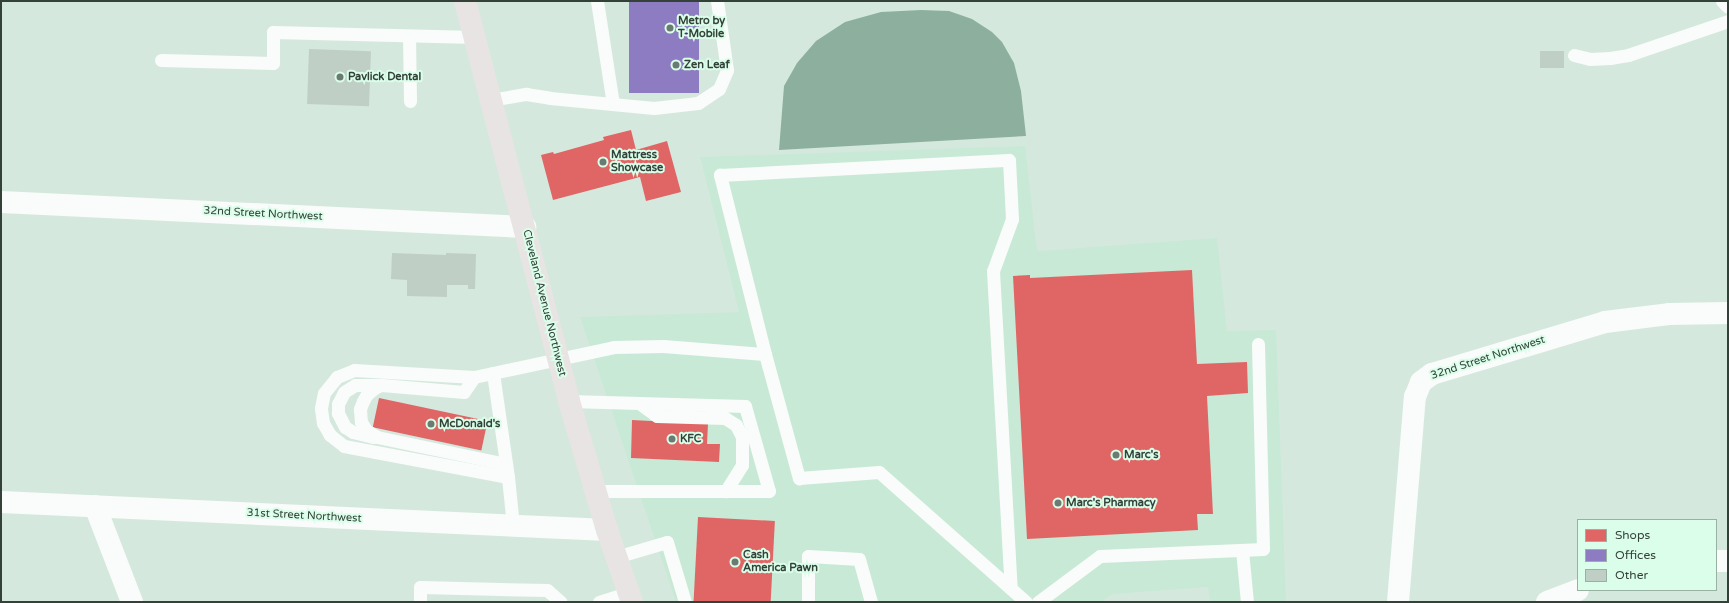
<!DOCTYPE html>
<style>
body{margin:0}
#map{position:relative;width:1729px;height:603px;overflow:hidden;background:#d5e8dd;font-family:"Varela Round",sans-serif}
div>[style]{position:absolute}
.built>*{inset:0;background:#c8e9d6}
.water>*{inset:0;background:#8cb09d}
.shops>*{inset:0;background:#e06666;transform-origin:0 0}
.offices>*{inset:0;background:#8e7cc3;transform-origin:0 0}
.building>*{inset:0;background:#bfcfc6;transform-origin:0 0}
.lane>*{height:13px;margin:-6.5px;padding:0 6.5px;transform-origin:6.5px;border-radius:6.5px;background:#f9fcfa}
.street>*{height:22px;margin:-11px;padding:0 11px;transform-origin:11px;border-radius:11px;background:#f9fcfa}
.primary>*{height:22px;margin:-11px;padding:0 11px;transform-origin:11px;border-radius:11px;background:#e9e4e4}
.dots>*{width:11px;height:11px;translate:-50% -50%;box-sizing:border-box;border:2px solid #dafee9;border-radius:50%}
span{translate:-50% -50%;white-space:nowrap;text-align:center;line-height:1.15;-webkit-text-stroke:4px #dafee9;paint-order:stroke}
.poi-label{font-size:11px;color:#334139;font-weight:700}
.left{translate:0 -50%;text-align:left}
.street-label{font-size:11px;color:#334139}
.frame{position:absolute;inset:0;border:2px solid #334139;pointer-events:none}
.legend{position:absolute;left:1577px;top:519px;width:140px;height:72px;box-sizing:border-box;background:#dafee9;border:1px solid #97b2a3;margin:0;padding:5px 7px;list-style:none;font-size:12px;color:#334139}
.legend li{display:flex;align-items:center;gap:8px;height:20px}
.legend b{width:20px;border:1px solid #97b2a3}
</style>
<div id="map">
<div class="built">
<i style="clip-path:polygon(1025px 146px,1037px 251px,1217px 238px,1227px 331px,1276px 330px,1286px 602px,1210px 602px,1208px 587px,1112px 594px,1101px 602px,676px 602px,580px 317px,739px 312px,700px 157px)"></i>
</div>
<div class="water">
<i style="clip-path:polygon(921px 10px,949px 11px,972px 19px,992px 32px,1002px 42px,1014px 63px,1021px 91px,1026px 136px,779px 150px,784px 86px,797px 63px,816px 41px,845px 22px,881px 12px)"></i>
</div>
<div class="shops">
<i style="clip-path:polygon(631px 130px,636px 150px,667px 141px,681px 192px,646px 201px,640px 177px,553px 200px,541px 155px,553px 152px,554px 154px,604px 140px,603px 137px)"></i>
<i style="clip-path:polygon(1192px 270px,1197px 364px,1247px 362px,1248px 393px,1207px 396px,1213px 514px,1197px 514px,1198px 530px,1027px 539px,1013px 276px,1030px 275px,1030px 278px)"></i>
<i style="left:379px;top:398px;width:111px;height:30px;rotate:12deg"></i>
<i style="clip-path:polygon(632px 420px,708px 424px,707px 444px,720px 444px,719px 462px,631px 458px)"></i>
<i style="left:698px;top:517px;width:77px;height:84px;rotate:3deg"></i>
</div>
<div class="offices">
<i style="left:629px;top:1px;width:70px;height:92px"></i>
</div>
<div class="building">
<i style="left:309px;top:49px;width:62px;height:55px;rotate:2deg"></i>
<i style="left:1540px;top:51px;width:24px;height:17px"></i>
<i style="clip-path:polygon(392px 253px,446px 255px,446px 253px,476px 254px,475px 289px,468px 289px,468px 285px,447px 285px,447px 297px,407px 296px,407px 280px,391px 279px)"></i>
</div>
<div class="lane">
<i style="left:597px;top:1px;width:104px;rotate:81.2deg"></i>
<i style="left:1722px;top:1px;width:8px;rotate:45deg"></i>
<i style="left:409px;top:36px;width:65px;rotate:89.1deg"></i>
<i style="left:1574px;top:55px;width:16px;rotate:14deg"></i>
<i style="left:1590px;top:59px;width:20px;rotate:-3deg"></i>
<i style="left:1610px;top:58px;width:18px;rotate:-9deg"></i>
<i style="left:1628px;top:55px;width:106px;rotate:-18.8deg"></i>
<i style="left:161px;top:60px;width:112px;rotate:1.5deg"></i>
<i style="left:273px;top:63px;width:31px;rotate:-90deg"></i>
<i style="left:273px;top:32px;width:202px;rotate:1.4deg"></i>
<i style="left:491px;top:100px;width:36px;rotate:-10deg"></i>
<i style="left:526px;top:94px;width:24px;rotate:9deg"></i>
<i style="left:550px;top:98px;width:104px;rotate:5.5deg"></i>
<i style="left:654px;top:108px;width:44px;rotate:-6.5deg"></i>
<i style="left:698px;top:103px;width:25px;rotate:-34deg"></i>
<i style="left:719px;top:89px;width:21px;rotate:-67deg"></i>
<i style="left:727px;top:70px;width:70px;rotate:-98.2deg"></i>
<i style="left:765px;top:354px;width:185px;rotate:-104.1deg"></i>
<i style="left:720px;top:175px;width:289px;rotate:-3deg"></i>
<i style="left:1009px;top:160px;width:59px;rotate:87.1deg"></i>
<i style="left:1012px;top:219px;width:55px;rotate:110.1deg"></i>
<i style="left:993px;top:271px;width:318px;rotate:86.8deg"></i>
<i style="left:493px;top:373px;width:105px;rotate:81.8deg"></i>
<i style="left:508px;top:477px;width:49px;rotate:84.2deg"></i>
<i style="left:474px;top:377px;width:18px;rotate:124deg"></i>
<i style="left:464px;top:392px;width:83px;rotate:-175.2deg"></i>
<i style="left:381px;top:385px;width:5px;rotate:158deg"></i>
<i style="left:376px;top:387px;width:11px;rotate:142deg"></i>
<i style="left:367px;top:394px;width:8px;rotate:120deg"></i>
<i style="left:363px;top:401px;width:9px;rotate:111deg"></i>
<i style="left:360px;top:409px;width:13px;rotate:86deg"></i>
<i style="left:361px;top:422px;width:9px;rotate:58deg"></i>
<i style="left:366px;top:430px;width:13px;rotate:32deg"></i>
<i style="left:377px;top:437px;width:132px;rotate:11.8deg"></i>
<i style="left:569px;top:401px;width:176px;rotate:1.6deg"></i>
<i style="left:745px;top:406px;width:88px;rotate:74.2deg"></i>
<i style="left:769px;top:491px;width:174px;rotate:180deg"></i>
<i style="left:639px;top:403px;width:22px;rotate:36deg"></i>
<i style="left:657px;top:416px;width:68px;rotate:1.7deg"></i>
<i style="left:725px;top:418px;width:13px;rotate:32deg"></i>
<i style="left:736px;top:425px;width:13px;rotate:63deg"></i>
<i style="left:742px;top:437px;width:28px;rotate:90deg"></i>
<i style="left:742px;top:465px;width:31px;rotate:122deg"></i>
<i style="left:373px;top:437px;width:21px;rotate:-166deg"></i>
<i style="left:353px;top:432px;width:9px;rotate:-148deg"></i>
<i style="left:345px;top:427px;width:16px;rotate:-117deg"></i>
<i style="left:338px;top:413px;width:9px;rotate:-90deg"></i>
<i style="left:338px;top:404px;width:13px;rotate:-63deg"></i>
<i style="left:344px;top:392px;width:13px;rotate:-32deg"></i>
<i style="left:355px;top:385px;width:26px"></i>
<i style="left:508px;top:477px;width:167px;rotate:-169.3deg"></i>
<i style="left:344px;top:446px;width:18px;rotate:-142deg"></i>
<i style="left:330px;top:435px;width:14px;rotate:-120deg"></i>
<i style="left:323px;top:423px;width:15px;rotate:-98deg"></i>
<i style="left:321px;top:408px;width:15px;rotate:-79deg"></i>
<i style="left:324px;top:393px;width:21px;rotate:-51deg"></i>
<i style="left:337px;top:377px;width:18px;rotate:-22deg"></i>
<i style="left:354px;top:370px;width:120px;rotate:3.3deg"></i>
<i style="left:474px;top:377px;width:143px;rotate:-12.1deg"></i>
<i style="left:614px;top:347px;width:49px;rotate:-1.2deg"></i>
<i style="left:663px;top:346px;width:102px;rotate:4.5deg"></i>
<i style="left:765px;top:354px;width:129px;rotate:74.7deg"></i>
<i style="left:799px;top:478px;width:80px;rotate:-4.3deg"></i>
<i style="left:879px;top:472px;width:196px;rotate:41.5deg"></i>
<i style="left:1242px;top:550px;width:52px;rotate:84.5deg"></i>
<i style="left:616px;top:557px;width:53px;rotate:-16.4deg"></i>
<i style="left:667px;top:542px;width:63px;rotate:73.3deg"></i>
<i style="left:420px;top:602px;width:15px;rotate:-90deg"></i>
<i style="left:420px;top:587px;width:127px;rotate:1.4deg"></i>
<i style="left:547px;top:590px;width:18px;rotate:41deg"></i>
<i style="left:599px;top:602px;width:32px;rotate:-18deg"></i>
<i style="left:808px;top:602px;width:46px;rotate:-90deg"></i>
<i style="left:808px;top:556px;width:51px;rotate:3.4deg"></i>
<i style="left:859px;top:559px;width:45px;rotate:74.4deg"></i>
<i style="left:1038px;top:602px;width:77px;rotate:-36.6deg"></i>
<i style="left:1100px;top:556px;width:163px;rotate:-2.5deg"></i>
<i style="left:1263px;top:549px;width:205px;rotate:-91.4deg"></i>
</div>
<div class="street">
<i style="left:1px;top:202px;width:525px;rotate:2.73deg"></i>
<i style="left:1px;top:502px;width:607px;rotate:2.65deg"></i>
<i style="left:95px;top:506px;width:103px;rotate:68.9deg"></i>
<i style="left:1716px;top:561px;width:12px"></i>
<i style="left:1398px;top:602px;width:206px;rotate:-85.3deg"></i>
<i style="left:1415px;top:397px;width:16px;rotate:-68deg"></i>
<i style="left:1421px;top:382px;width:14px;rotate:-36deg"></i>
<i style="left:1432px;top:374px;width:181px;rotate:-16.7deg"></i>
<i style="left:1605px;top:322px;width:64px;rotate:-7.1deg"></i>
<i style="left:1669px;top:314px;width:59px;rotate:-1deg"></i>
<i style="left:1547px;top:602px;width:33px;rotate:-21deg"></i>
</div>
<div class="primary">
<i style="left:465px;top:1px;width:413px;rotate:75.4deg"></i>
<i style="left:569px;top:401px;width:134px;rotate:73.6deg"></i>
<i style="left:607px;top:530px;width:76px;rotate:70.9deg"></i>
</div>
<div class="dots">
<i style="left:670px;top:28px;background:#6c7b72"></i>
<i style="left:676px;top:65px;background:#6c7b72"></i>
<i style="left:340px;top:77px;background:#6c7b72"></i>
<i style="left:603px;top:162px;background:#6c7b72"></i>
<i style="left:431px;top:424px;background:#6c7b72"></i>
<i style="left:672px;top:439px;background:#6c7b72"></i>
<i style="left:1116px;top:455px;background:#6c7b72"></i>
<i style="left:1058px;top:503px;background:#6c7b72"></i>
<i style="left:735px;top:562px;background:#6c7b72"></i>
</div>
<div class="poi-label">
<span class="left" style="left:678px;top:28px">Metro by<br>T-Mobile</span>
<span class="left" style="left:684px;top:65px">Zen Leaf</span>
<span class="left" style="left:348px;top:77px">Pavlick Dental</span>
<span class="left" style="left:611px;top:162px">Mattress<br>Showcase</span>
<span class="left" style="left:439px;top:424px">McDonald's</span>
<span class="left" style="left:680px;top:439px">KFC</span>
<span class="left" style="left:1124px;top:455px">Marc's</span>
<span class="left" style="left:1066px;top:503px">Marc's Pharmacy</span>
<span class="left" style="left:743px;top:562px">Cash<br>America Pawn</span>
</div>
<div class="street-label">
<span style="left:263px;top:214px;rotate:3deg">32nd Street Northwest</span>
<span style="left:544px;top:303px;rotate:76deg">Cleveland Avenue Northwest</span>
<span style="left:1488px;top:358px;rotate:-18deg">32nd Street Northwest</span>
<span style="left:304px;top:516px;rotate:3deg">31st Street Northwest</span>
</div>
<div class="frame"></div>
<ul class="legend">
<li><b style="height:11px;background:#e06666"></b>Shops</li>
<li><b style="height:11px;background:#8e7cc3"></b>Offices</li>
<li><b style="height:11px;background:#bfcfc6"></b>Other</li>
</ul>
</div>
